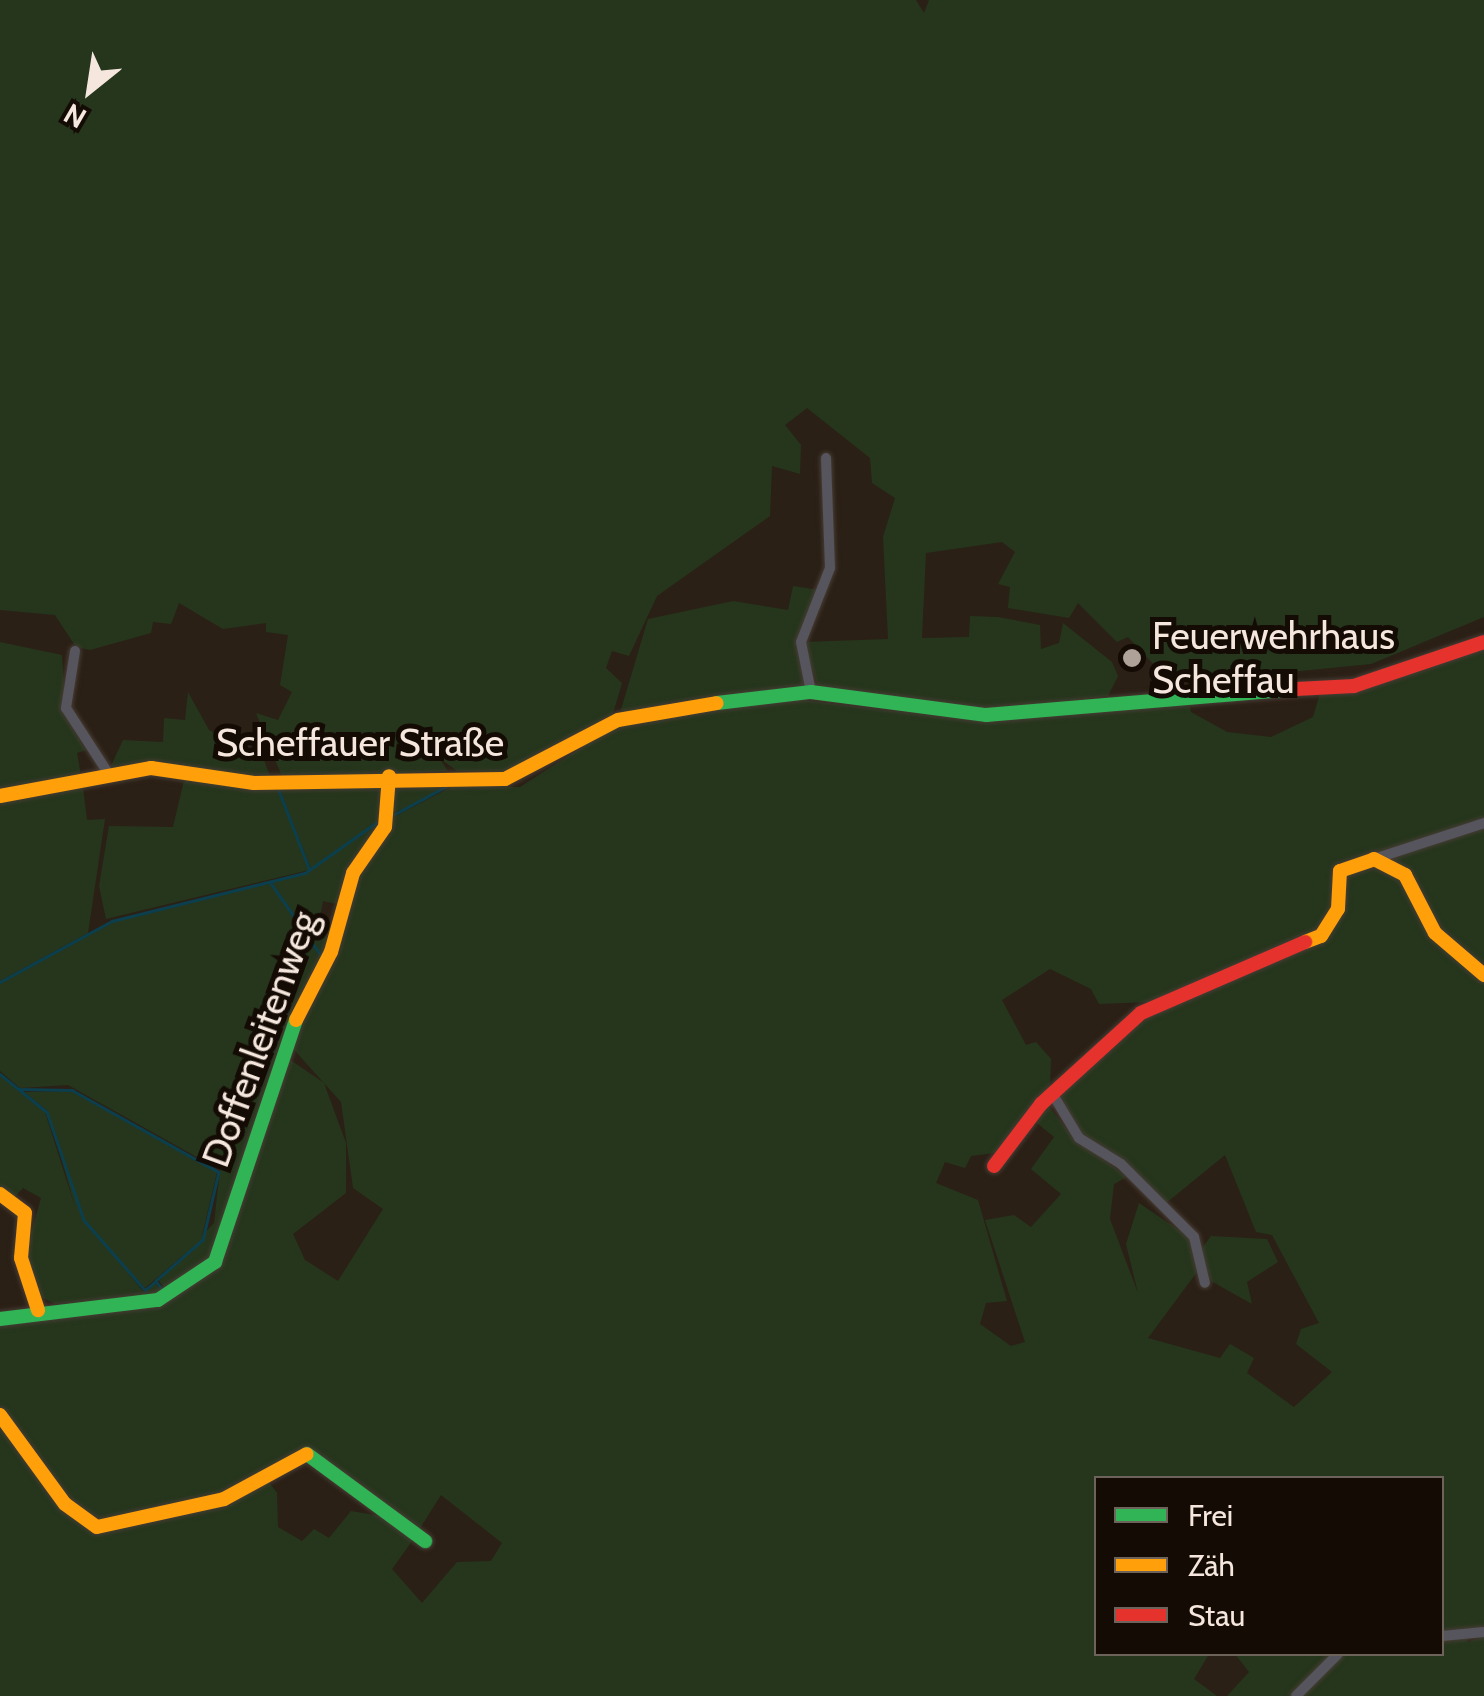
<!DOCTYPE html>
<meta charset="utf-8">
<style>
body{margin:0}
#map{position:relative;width:1484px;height:1696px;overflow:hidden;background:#2b2016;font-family:Cabin,sans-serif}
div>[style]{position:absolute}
.green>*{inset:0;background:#25361c}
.stream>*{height:2.5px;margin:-1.25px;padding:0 1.25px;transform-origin:1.25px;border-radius:1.25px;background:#0c3f4d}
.roads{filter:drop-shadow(0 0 2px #463c34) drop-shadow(0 0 2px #463c34)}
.street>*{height:10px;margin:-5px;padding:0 5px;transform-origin:5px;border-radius:5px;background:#56545c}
.fast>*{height:14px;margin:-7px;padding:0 7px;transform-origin:7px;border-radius:7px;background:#30b455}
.slow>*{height:14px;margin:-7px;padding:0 7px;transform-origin:7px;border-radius:7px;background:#ff9f0a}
.jam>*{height:14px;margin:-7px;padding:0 7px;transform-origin:7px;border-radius:7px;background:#e5322d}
.dots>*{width:28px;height:28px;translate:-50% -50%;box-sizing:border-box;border:5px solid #140b05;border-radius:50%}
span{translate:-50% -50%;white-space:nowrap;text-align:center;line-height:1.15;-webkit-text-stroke:10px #140b05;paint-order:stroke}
.poi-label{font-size:38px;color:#f5e7dd}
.left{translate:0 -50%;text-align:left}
.street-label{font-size:38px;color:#f5e7dd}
.legend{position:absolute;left:1094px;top:1476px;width:350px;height:180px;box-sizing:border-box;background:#140b05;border:2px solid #6e635b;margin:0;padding:12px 18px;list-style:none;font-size:30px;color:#f5e7dd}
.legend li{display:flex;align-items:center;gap:20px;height:50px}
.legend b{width:50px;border:2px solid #6e635b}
.north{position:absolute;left:40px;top:40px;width:100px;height:100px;-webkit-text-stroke:8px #140b05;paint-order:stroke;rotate:210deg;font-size:28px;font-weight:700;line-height:40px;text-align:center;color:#f5e7dd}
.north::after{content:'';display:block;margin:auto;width:35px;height:45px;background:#f5e7dd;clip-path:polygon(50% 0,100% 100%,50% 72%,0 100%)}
</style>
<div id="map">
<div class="green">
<i style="clip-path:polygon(0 0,916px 0,924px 13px,929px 0,1484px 0,1484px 617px,1371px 664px,1157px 685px,1157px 668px,1128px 637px,1117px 642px,1078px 603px,1069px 618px,1008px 608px,1010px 587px,998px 584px,1015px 552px,1002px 542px,926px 553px,922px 638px,969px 637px,970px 616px,998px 617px,1040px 625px,1041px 649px,1059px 643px,1063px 623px,1112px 662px,1118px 676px,1108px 696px,983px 712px,819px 689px,803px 642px,888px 639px,883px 537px,895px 498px,872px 483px,870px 458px,807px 408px,785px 425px,801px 445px,800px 474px,772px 466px,770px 516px,657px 596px,629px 656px,612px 651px,606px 668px,622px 683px,612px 717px,507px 772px,457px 771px,438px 757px,448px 771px,283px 779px,256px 713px,278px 720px,292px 692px,280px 685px,288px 635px,266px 632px,266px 623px,223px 629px,179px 603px,171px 624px,153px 622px,151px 633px,90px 650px,76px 647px,55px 615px,0 610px)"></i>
<i style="clip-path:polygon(793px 586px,819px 590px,799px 640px,805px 686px,620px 713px,648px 619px,733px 601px,788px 610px)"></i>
<i style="clip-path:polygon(0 642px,62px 655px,66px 716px,86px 750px,77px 753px,82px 781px,0 793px)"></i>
<i style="clip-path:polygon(evenodd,1484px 643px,1484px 971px,1423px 920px,1484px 979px,1484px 1626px,1466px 1635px,1468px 1642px,1484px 1636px,1484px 1696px,1227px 1696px,1249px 1672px,1235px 1654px,1442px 1654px,1442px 1478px,1096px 1478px,1096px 1654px,1209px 1654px,1194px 1679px,1217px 1696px,0 1696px,0 1419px,80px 1517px,0 1410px,0 1323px,165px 1300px,205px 1277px,229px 1243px,289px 1059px,324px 1083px,346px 1143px,346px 1193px,293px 1234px,305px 1260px,338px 1281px,383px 1209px,353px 1188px,341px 1102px,288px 1043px,350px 888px,390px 819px,455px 785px,520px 787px,615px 726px,777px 697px,971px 720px,1187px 693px,1191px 712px,1227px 732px,1271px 737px,1313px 717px,1321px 690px,1484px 643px,1327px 925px,1335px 928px,1323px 938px,1163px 1003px,1058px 1097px,1078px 1135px,1165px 1204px,1225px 1155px,1256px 1232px,1272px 1235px,1319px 1323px,1301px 1329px,1296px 1344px,1332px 1372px,1294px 1407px,1247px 1373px,1254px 1358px,1230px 1344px,1220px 1358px,1148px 1338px,1200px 1268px,1189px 1237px,1139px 1203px,1126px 1244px,1138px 1293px,1110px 1219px,1114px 1184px,1127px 1177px,1072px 1136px,1046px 1103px,1032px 1119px,1054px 1137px,1031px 1169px,1061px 1194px,1031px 1227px,1014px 1215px,985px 1220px,1025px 1342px,1011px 1346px,980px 1324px,986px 1303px,1007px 1301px,978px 1200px,936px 1183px,945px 1162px,965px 1168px,971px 1156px,995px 1153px,1050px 1088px,1051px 1059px,1036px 1042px,1026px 1045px,1002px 1000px,1050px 969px,1091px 989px,1099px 1004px,1151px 1002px,1327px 925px,1484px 643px,309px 1450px,417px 1533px,441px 1495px,502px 1543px,491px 1561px,457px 1562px,422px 1603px,392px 1569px,415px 1537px,381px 1516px,351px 1511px,329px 1538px,314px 1529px,302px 1541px,278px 1527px,277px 1493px,263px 1474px,309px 1450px)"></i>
<i style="clip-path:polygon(188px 692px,209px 730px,264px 760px,271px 779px,110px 768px,123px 740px,163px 742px,164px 718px,185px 720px)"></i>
<i style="clip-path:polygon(185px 776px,276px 786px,309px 870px,106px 919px,99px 886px,109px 826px,173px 827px)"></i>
<i style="clip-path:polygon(382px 781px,385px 816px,335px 851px,382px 820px,342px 905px,323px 901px,319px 922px,337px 927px,325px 958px,313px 946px,323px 961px,214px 1259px,168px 1293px,159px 1281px,214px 1223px,220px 1170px,68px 1085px,20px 1088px,0 1071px,0 984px,113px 922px,270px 883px,308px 937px,272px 882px,305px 874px,328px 859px,311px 869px,278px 785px)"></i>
<i style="clip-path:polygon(452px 781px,424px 801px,391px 814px,395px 785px)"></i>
<i style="clip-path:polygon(83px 787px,87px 820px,105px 819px,88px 933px,0 981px,0 800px)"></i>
<i style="clip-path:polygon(0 1075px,45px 1112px,75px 1207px,48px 1111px,24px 1092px,72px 1091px,217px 1172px,201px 1240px,145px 1288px,83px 1219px,143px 1291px,155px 1283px,165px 1295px,55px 1304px,41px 1297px,24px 1258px,41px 1198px,23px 1188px,12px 1200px,0 1190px)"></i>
<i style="clip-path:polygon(1211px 1236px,1267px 1239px,1278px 1262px,1247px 1282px,1252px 1304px,1211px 1281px,1200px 1251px)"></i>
</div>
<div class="stream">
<i style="left:278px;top:788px;width:86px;rotate:68.8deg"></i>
<i style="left:393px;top:815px;width:61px;rotate:-28.2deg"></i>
<i style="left:271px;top:883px;width:91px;rotate:55.3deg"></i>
<i style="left:0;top:982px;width:128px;rotate:-28.6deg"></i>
<i style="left:112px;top:921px;width:199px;rotate:-14deg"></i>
<i style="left:305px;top:873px;width:88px;rotate:-35.3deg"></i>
<i style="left:0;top:1074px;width:60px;rotate:39deg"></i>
<i style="left:47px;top:1112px;width:114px;rotate:71.1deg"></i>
<i style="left:84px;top:1220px;width:93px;rotate:48.9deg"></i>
<i style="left:145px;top:1290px;width:14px;rotate:-39deg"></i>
<i style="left:156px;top:1281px;width:10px;rotate:53deg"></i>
<i style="left:19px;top:1089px;width:53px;rotate:1.1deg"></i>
<i style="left:72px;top:1090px;width:168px;rotate:29.2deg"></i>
<i style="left:219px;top:1172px;width:70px;rotate:103.2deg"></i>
<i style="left:203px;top:1240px;width:62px;rotate:138.9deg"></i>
</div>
<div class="roads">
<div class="street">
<i style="left:75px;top:651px;width:58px;rotate:99deg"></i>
<i style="left:66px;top:708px;width:77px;rotate:57.1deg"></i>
<i style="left:811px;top:692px;width:51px;rotate:-101.3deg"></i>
<i style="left:801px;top:642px;width:79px;rotate:-68.6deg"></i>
<i style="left:830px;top:568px;width:110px;rotate:-92.1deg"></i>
<i style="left:1374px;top:859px;width:116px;rotate:-18.1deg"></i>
<i style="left:1052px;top:1093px;width:52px;rotate:59deg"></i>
<i style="left:1079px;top:1138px;width:49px;rotate:31.8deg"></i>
<i style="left:1121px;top:1164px;width:103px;rotate:45deg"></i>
<i style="left:1194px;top:1237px;width:47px;rotate:76.6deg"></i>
<i style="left:1442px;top:1636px;width:42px;rotate:-5.4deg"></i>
<i style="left:1296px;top:1696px;width:59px;rotate:-45deg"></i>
</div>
<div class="fast">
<i style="left:717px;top:703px;width:95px;rotate:-6.7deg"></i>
<i style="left:811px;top:692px;width:177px;rotate:7.5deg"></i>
<i style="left:986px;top:715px;width:311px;rotate:-4.8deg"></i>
<i style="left:0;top:1319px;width:159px;rotate:-6.9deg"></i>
<i style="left:158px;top:1300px;width:69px;rotate:-33.7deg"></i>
<i style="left:215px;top:1262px;width:255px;rotate:-71.5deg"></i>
<i style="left:307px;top:1454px;width:147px;rotate:36.4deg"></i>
</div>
<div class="slow">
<i style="left:0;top:796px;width:154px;rotate:-10.5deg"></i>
<i style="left:151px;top:768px;width:104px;rotate:8.3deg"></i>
<i style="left:254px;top:783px;width:251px;rotate:-0.9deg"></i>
<i style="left:505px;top:779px;width:127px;rotate:-27.6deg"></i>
<i style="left:618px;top:720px;width:100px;rotate:-9.7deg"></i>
<i style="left:1305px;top:942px;width:17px;rotate:-21deg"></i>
<i style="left:1321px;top:936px;width:32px;rotate:-58deg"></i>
<i style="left:1338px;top:909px;width:38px;rotate:-87deg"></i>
<i style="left:1340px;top:871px;width:36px;rotate:-19deg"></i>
<i style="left:1374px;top:859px;width:35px;rotate:27deg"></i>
<i style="left:1405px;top:875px;width:65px;rotate:62.7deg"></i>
<i style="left:1435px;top:933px;width:65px;rotate:40.6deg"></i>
<i style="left:296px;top:1020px;width:76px;rotate:-62.8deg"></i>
<i style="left:331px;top:952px;width:82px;rotate:-74.4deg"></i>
<i style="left:353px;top:873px;width:56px;rotate:-55.2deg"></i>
<i style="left:385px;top:827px;width:51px;rotate:-85.5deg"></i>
<i style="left:0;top:1194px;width:31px;rotate:37deg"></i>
<i style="left:25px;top:1213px;width:45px;rotate:95.1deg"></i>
<i style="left:21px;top:1258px;width:55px;rotate:71.9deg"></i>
<i style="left:0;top:1415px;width:110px;rotate:53.9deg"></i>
<i style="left:65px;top:1504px;width:39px;rotate:36deg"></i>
<i style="left:97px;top:1527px;width:130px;rotate:-12.4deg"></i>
<i style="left:224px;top:1499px;width:94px;rotate:-28.5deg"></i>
</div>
<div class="jam">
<i style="left:1296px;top:689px;width:58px;rotate:-3deg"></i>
<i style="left:1354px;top:686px;width:137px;rotate:-18.7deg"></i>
<i style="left:994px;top:1166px;width:78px;rotate:-52.8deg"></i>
<i style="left:1041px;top:1104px;width:135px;rotate:-42.3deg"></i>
<i style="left:1141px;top:1013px;width:179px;rotate:-23.4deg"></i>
</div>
</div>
<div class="dots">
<i style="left:1132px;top:658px;background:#aea197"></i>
</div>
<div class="poi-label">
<span class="left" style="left:1152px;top:658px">Feuerwehrhaus<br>Scheffau</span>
</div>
<div class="street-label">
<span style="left:360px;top:743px">Scheffauer Straße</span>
<span style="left:260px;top:1039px;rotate:-70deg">Doffenleitenweg</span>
</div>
<ul class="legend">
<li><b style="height:12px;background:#30b455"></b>Frei</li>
<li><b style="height:12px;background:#ff9f0a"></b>Zäh</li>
<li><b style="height:12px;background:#e5322d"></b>Stau</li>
</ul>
<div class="north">N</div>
</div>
